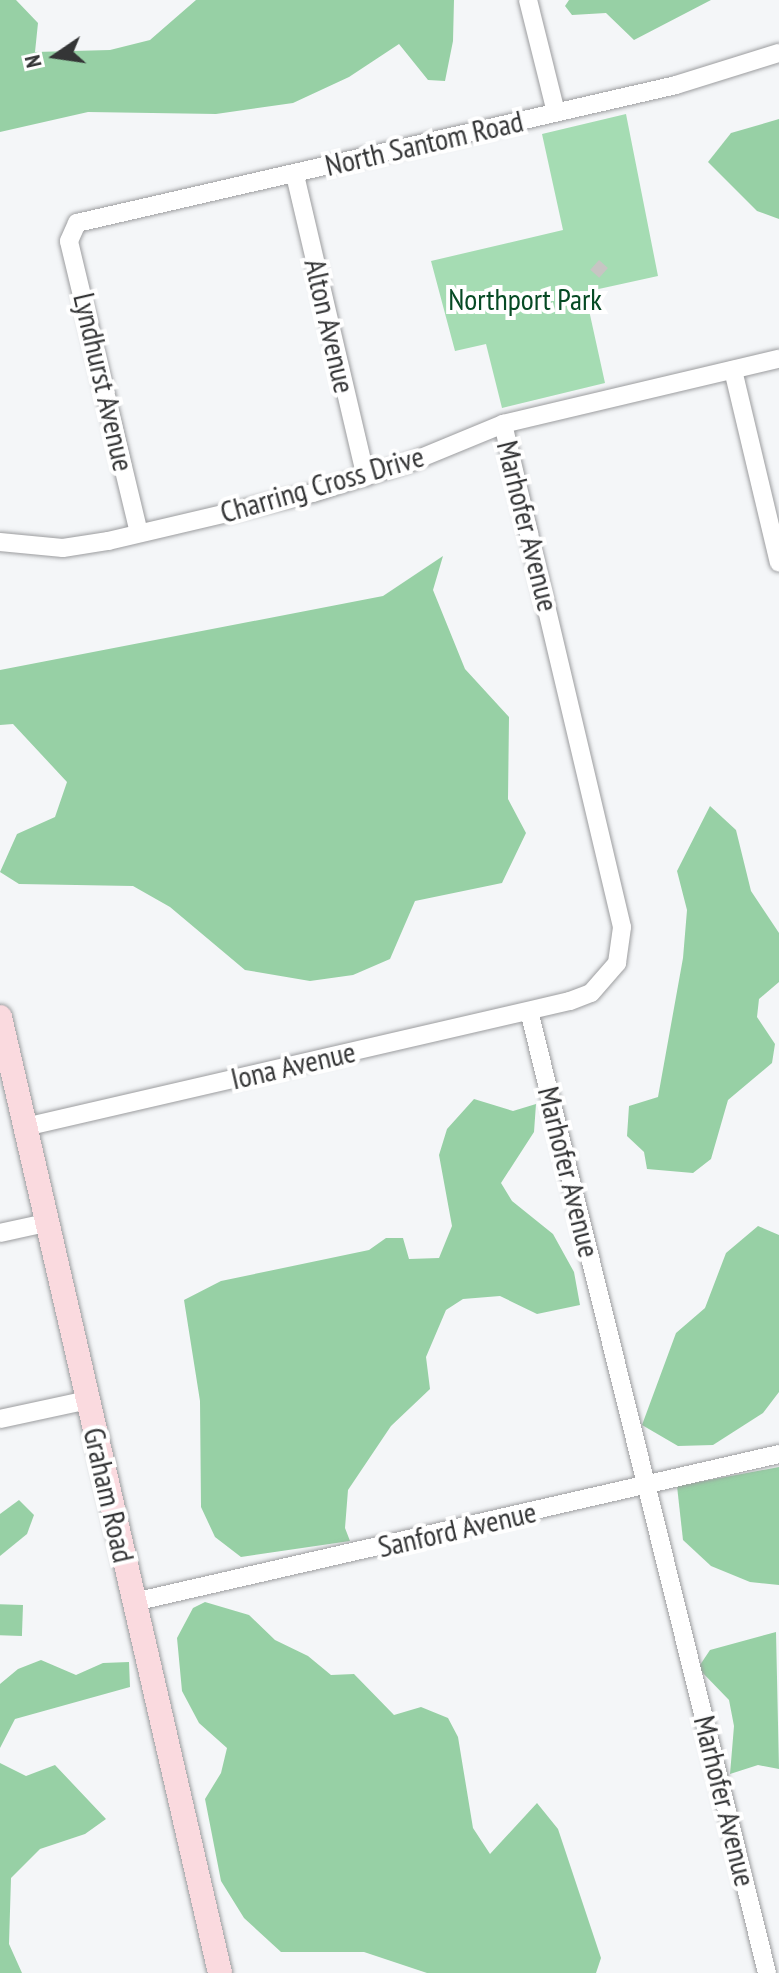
<!DOCTYPE html>
<style>
body{margin:0}
#map{position:relative;width:779px;height:1973px;overflow:hidden;background:#f4f6f8;font-family:"PT Sans Narrow",sans-serif}
div>[style]{position:absolute}
.green>*{inset:0;background:#a5dcb3}
.forest>*{inset:0;background:#97d0a5;transform-origin:0 0}
.building>*{inset:0;background:#c7c5c3;transform-origin:0 0}
.roads{filter:drop-shadow(0 0 2px #9c9d9f) drop-shadow(0 0 2px #9c9d9f)}
.minor>*{height:18px;margin:-9px;padding:0 9px;transform-origin:9px;border-radius:9px;background:#fff}
.major>*{height:24px;margin:-12px;padding:0 12px;transform-origin:12px;border-radius:12px;background:#fadadf}
span{translate:-50% -50%;white-space:nowrap;text-align:center;line-height:1.15;-webkit-text-stroke:8px #fff;paint-order:stroke}
.street-label{font-size:30px;color:#343536}
.park-label{font-size:30px;color:#064a24}
.north{position:absolute;left:16px;top:16px;width:80px;height:80px;-webkit-text-stroke:6px #fff;paint-order:stroke;rotate:257deg;font-size:22px;font-weight:700;line-height:32px;text-align:center;color:#343536}
.north::after{content:'';display:block;margin:auto;width:28px;height:36px;background:#343536;clip-path:polygon(50% 0,100% 100%,50% 72%,0 100%)}
</style>
<div id="map">
<div class="green">
<i style="clip-path:polygon(626px 114px,658px 276px,585px 292px,605px 383px,502px 408px,486px 344px,455px 351px,431px 261px,563px 230px,542px 134px)"></i>
</div>
<div class="forest">
<i style="clip-path:polygon(0 0,16px 0,38px 23px,35px 52px,110px 50px,150px 40px,196px 0,454px 0,453px 41px,445px 81px,428px 80px,399px 44px,349px 77px,293px 103px,216px 114px,88px 112px,0 132px)"></i>
<i style="clip-path:polygon(569px 0,711px 0,634px 40px,606px 13px,572px 15px,565px 6px)"></i>
<i style="clip-path:polygon(779px 119px,779px 219px,757px 211px,708px 162px,731px 133px)"></i>
<i style="clip-path:polygon(443px 556px,433px 590px,465px 669px,509px 717px,508px 799px,526px 833px,502px 883px,415px 901px,390px 959px,353px 975px,310px 981px,245px 970px,170px 907px,133px 886px,19px 884px,0 872px,17px 834px,55px 817px,67px 782px,13px 724px,0 725px,0 670px,383px 596px)"></i>
<i style="clip-path:polygon(710px 806px,736px 830px,751px 891px,779px 933px,779px 982px,759px 999px,757px 1017px,775px 1044px,772px 1063px,728px 1100px,711px 1159px,693px 1173px,647px 1169px,644px 1152px,627px 1136px,629px 1106px,658px 1097px,683px 958px,687px 910px,677px 871px)"></i>
<i style="clip-path:polygon(474px 1099px,513px 1111px,536px 1104px,534px 1132px,501px 1183px,512px 1201px,553px 1234px,574px 1272px,580px 1305px,537px 1314px,500px 1296px,463px 1299px,446px 1310px,426px 1357px,430px 1389px,391px 1426px,348px 1490px,345px 1528px,350px 1541px,241px 1557px,215px 1537px,201px 1507px,200px 1401px,184px 1300px,221px 1281px,369px 1250px,386px 1238px,403px 1238px,409px 1259px,439px 1258px,452px 1226px,439px 1155px,447px 1129px)"></i>
<i style="clip-path:polygon(758px 1226px,779px 1235px,779px 1392px,763px 1413px,713px 1445px,678px 1446px,642px 1425px,676px 1333px,705px 1308px,726px 1253px)"></i>
<i style="clip-path:polygon(779px 1467px,779px 1585px,750px 1582px,711px 1566px,683px 1540px,677px 1486px)"></i>
<i style="clip-path:polygon(19px 1500px,34px 1515px,27px 1534px,0 1556px,0 1514px)"></i>
<i style="clip-path:polygon(205px 1602px,249px 1615px,275px 1640px,308px 1656px,331px 1675px,354px 1674px,394px 1715px,421px 1707px,448px 1718px,458px 1737px,473px 1828px,490px 1854px,537px 1803px,558px 1829px,601px 1958px,596px 1973px,427px 1973px,364px 1952px,281px 1952px,244px 1918px,221px 1881px,205px 1799px,221px 1773px,227px 1748px,199px 1723px,182px 1691px,177px 1638px,193px 1608px)"></i>
<i style="left:23px;top:1605px;width:31px;height:23px;rotate:92deg"></i>
<i style="clip-path:polygon(776px 1632px,779px 1769px,758px 1765px,730px 1774px,734px 1726px,729px 1700px,698px 1668px,710px 1650px)"></i>
<i style="clip-path:polygon(41px 1660px,76px 1675px,103px 1663px,129px 1662px,130px 1687px,15px 1719px,0 1748px,0 1684px,18px 1669px)"></i>
<i style="clip-path:polygon(0 1763px,26px 1776px,55px 1765px,106px 1819px,85px 1834px,40px 1849px,11px 1878px,9px 1944px,22px 1973px,0 1973px)"></i>
</div>
<div class="building">
<i style="left:599px;top:260px;width:12px;height:13px;rotate:42deg"></i>
</div>
<div class="roads">
<div class="minor">
<i style="left:528px;top:0;width:115px;rotate:76deg"></i>
<i style="left:295px;top:175px;width:310px;rotate:76.8deg"></i>
<i style="left:733px;top:370px;width:198px;rotate:76.6deg"></i>
<i style="left:139px;top:533px;width:300px;rotate:-103.5deg"></i>
<i style="left:69px;top:241px;width:20px;rotate:-66deg"></i>
<i style="left:77px;top:223px;width:615px;rotate:-12.97deg"></i>
<i style="left:676px;top:85px;width:108px;rotate:-17.3deg"></i>
<i style="left:0;top:542px;width:63px;rotate:5.4deg"></i>
<i style="left:63px;top:548px;width:46px;rotate:-8.8deg"></i>
<i style="left:108px;top:541px;width:211px;rotate:-13.2deg"></i>
<i style="left:313px;top:493px;width:103px;rotate:-17.6deg"></i>
<i style="left:411px;top:462px;width:100px;rotate:-22.4deg"></i>
<i style="left:503px;top:424px;width:284px;rotate:-13.3deg"></i>
<i style="left:529px;top:1011px;width:991px;rotate:76.1deg"></i>
<i style="left:25px;top:1127px;width:559px;rotate:-13.02deg"></i>
<i style="left:570px;top:1001px;width:22px;rotate:-21deg"></i>
<i style="left:591px;top:993px;width:40px;rotate:-49deg"></i>
<i style="left:617px;top:963px;width:36px;rotate:-82deg"></i>
<i style="left:622px;top:927px;width:517px;rotate:-103.31deg"></i>
<i style="left:0;top:1233px;width:47px;rotate:-12.3deg"></i>
<i style="left:0;top:1419px;width:90px;rotate:-12.2deg"></i>
<i style="left:134px;top:1602px;width:662px;rotate:-12.92deg"></i>
</div>
<div class="major">
<i style="left:0;top:1017px;width:981px;rotate:77.04deg"></i>
</div>
</div>
<div class="street-label">
<span style="left:424px;top:143px;rotate:-13deg">North Santom Road</span>
<span style="left:330px;top:326px;rotate:77deg">Alton Avenue</span>
<span style="left:104px;top:382px;rotate:77deg">Lyndhurst Avenue</span>
<span style="left:322px;top:484px;rotate:-16deg">Charring Cross Drive</span>
<span style="left:528px;top:526px;rotate:76deg">Marhofer Avenue</span>
<span style="left:293px;top:1065px;rotate:-13deg">Iona Avenue</span>
<span style="left:569px;top:1172px;rotate:76deg">Marhofer Avenue</span>
<span style="left:109px;top:1495px;rotate:77deg">Graham Road</span>
<span style="left:457px;top:1529px;rotate:-13deg">Sanford Avenue</span>
<span style="left:725px;top:1801px;rotate:76deg">Marhofer Avenue</span>
</div>
<div class="park-label">
<span style="left:525px;top:299px">Northport Park</span>
</div>
<div class="north">N</div>
</div>
